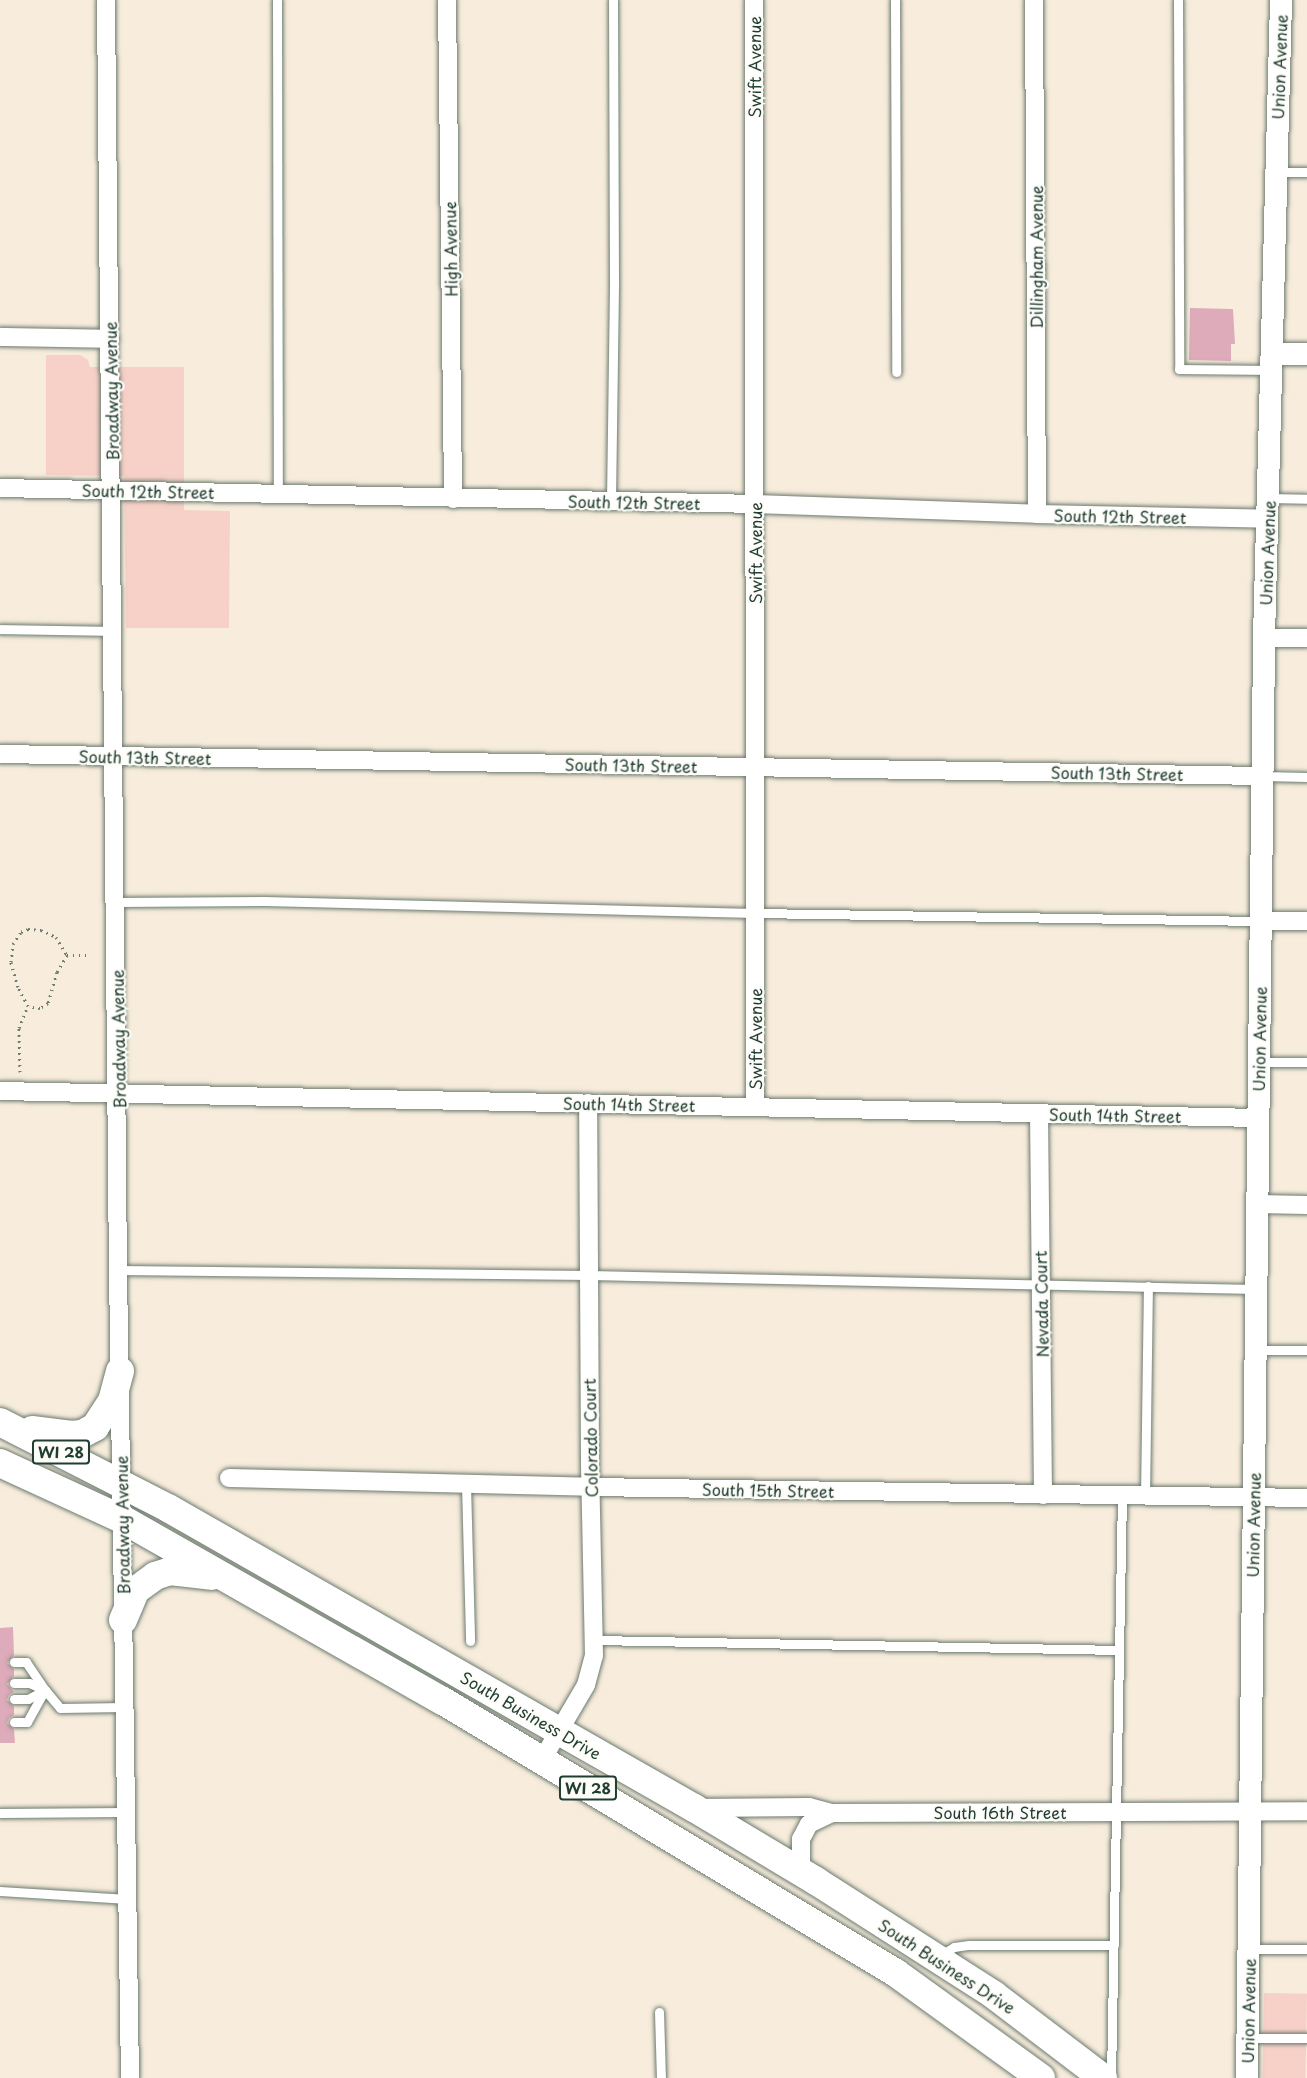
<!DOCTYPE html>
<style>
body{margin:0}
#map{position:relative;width:1307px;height:2078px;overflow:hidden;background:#f8eddd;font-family:"Playpen Sans",sans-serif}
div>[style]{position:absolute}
.built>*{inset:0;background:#f7d1c8;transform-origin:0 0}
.building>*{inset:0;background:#ddabba}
.path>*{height:3px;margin-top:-1.5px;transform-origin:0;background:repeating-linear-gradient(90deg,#6b7b6f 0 1.5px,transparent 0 6px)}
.roads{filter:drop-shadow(0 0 2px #6b7b6f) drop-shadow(0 0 2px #6b7b6f)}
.service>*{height:9px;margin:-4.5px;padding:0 4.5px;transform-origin:4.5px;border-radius:4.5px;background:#fff}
.minor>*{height:18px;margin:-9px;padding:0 9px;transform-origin:9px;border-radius:9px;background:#fff}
.tertiary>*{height:22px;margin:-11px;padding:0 11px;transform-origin:11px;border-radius:11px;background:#fff}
.primary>*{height:28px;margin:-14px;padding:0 14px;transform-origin:14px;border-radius:14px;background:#fff}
span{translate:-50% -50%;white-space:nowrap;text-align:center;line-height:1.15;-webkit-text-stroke:4.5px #fdfcf7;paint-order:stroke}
.shield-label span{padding:2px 4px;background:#fdfcf7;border:2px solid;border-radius:4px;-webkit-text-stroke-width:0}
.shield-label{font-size:15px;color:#1f3d34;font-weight:700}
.street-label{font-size:16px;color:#1f3d34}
</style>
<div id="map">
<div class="built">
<i style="clip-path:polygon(46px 355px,80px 355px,88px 360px,90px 367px,184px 367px,184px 510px,230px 511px,229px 628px,126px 628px,124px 476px,46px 475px)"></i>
<i style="left:1264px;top:1993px;width:43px;height:85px;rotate:1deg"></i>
</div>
<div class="building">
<i style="clip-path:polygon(1190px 308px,1233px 309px,1235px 344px,1231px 344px,1231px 361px,1189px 360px)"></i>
<i style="clip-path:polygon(13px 1627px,14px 1655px,7px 1663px,14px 1669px,14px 1676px,7px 1684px,14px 1692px,9px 1695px,7px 1700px,14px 1706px,14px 1715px,9px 1718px,7px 1723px,14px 1729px,15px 1743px,0 1743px,0 1628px)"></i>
</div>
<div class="path">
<i style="left:28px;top:929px;width:13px;rotate:4deg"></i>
<i style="left:41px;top:930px;width:17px;rotate:25deg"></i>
<i style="left:56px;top:937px;width:21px;rotate:59deg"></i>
<i style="left:67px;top:955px;width:20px;rotate:120deg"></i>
<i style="left:57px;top:972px;width:32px;rotate:106deg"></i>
<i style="left:48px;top:1003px;width:9px;rotate:148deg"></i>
<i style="left:40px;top:1008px;width:12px;rotate:-171deg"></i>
<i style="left:28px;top:1006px;width:21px;rotate:-118deg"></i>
<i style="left:18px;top:987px;width:26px;rotate:-106deg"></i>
<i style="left:11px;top:962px;width:18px;rotate:-84deg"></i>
<i style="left:13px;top:944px;width:14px;rotate:-56deg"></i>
<i style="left:21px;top:932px;width:8px;rotate:-23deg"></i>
<i style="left:67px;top:955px;width:22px"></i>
<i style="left:20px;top:1072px;width:44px;rotate:-91.3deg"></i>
<i style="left:19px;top:1028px;width:24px;rotate:-68deg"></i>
</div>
<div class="roads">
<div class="service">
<i style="left:277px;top:0;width:494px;rotate:89.9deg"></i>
<i style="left:895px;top:0;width:372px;rotate:89.8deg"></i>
<i style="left:1178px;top:0;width:369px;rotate:89.8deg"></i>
<i style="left:1179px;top:369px;width:93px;rotate:0.6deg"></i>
<i style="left:1276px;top:172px;width:31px"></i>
<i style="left:1268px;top:498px;width:39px;rotate:1deg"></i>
<i style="left:611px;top:501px;width:221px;rotate:-89.2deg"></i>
<i style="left:614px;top:280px;width:280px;rotate:-90.2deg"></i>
<i style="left:0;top:629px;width:113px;rotate:1deg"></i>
<i style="left:1262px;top:776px;width:45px;rotate:1.3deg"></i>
<i style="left:116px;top:902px;width:148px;rotate:-0.4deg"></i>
<i style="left:264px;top:901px;width:491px;rotate:1.4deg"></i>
<i style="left:755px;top:913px;width:505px;rotate:0.91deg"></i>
<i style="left:1259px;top:1062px;width:48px"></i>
<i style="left:118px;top:1270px;width:471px;rotate:0.6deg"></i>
<i style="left:589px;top:1275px;width:667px;rotate:1.2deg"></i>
<i style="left:1255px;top:1350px;width:52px"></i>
<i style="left:466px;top:1484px;width:157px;rotate:88.5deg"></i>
<i style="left:1145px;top:1497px;width:211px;rotate:-89.2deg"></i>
<i style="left:595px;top:1640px;width:524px;rotate:1.09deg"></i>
<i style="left:14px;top:1662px;width:12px"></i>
<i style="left:26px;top:1662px;width:34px;rotate:56deg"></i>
<i style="left:14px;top:1683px;width:15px"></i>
<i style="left:29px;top:1683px;width:17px;rotate:24deg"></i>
<i style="left:14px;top:1699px;width:14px"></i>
<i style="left:28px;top:1699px;width:19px;rotate:-28deg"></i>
<i style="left:14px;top:1722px;width:13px"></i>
<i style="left:27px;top:1722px;width:37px;rotate:-61deg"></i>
<i style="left:45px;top:1690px;width:23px;rotate:50deg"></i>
<i style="left:60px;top:1708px;width:64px;rotate:-0.9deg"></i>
<i style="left:0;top:1813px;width:126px;rotate:-0.5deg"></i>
<i style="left:0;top:1891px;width:128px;rotate:3.6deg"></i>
<i style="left:1249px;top:1949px;width:58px"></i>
<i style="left:939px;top:1956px;width:17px;rotate:-31deg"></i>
<i style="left:954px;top:1947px;width:15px;rotate:-8deg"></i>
<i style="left:969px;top:1945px;width:145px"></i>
<i style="left:659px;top:2012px;width:66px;rotate:88.3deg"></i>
<i style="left:1248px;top:2038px;width:59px"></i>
<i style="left:1111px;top:2078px;width:582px;rotate:-88.92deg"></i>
</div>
<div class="minor">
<i style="left:106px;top:0;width:1270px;rotate:89.46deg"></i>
<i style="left:118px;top:1270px;width:808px;rotate:89.15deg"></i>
<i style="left:447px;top:0;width:499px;rotate:89.3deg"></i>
<i style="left:754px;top:0;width:1107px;rotate:89.95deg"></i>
<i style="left:1034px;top:0;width:514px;rotate:89.67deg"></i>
<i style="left:0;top:337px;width:110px;rotate:1deg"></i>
<i style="left:0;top:488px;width:755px;rotate:1.21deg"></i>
<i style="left:755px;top:504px;width:282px;rotate:2deg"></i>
<i style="left:1037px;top:514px;width:230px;rotate:1.2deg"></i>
<i style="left:1264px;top:638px;width:43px"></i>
<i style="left:0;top:754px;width:1262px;rotate:1deg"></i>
<i style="left:1260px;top:921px;width:47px"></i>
<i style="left:0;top:1091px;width:1258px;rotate:1.23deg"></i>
<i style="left:1039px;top:1113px;width:382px;rotate:89.4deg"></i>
<i style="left:1257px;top:1204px;width:50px;rotate:1.1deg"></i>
<i style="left:229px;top:1478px;width:362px;rotate:1.4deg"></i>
<i style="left:591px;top:1487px;width:716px;rotate:0.88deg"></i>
<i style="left:542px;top:1760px;width:87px;rotate:-59.6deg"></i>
<i style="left:586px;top:1685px;width:30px;rotate:-75deg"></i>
<i style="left:594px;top:1656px;width:195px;rotate:-91.2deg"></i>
<i style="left:590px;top:1461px;width:358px;rotate:-90.3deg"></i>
<i style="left:697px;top:1808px;width:112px;rotate:-0.5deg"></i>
<i style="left:809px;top:1807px;width:24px;rotate:15deg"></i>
<i style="left:832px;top:1813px;width:475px;rotate:-0.2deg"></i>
<i style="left:801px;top:1872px;width:33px;rotate:-90deg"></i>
<i style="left:801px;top:1839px;width:17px;rotate:-62deg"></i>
<i style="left:809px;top:1824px;width:25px;rotate:-26deg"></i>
</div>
<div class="tertiary">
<i style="left:1272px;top:354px;width:35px"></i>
<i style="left:1247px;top:2078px;width:1440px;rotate:-89.32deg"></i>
<i style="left:1264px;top:638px;width:638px;rotate:-88.47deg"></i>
</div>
<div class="primary">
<i style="left:0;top:1422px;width:189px;rotate:27.1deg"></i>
<i style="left:168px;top:1508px;width:606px;rotate:29.7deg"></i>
<i style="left:694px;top:1808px;width:142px;rotate:30.9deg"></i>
<i style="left:816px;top:1881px;width:211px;rotate:32.6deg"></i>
<i style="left:994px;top:1995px;width:137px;rotate:37.3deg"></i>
<i style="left:32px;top:1430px;width:38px;rotate:7deg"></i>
<i style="left:70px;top:1435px;width:12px;rotate:-5deg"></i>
<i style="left:82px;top:1434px;width:15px;rotate:-28deg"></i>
<i style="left:95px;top:1427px;width:31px;rotate:-57deg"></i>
<i style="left:112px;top:1401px;width:31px;rotate:-75deg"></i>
<i style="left:0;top:1463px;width:134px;rotate:24.7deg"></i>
<i style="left:122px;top:1519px;width:369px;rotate:29.6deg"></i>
<i style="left:443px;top:1701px;width:528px;rotate:30.98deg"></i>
<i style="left:896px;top:1973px;width:179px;rotate:35.9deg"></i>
<i style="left:123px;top:1620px;width:33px;rotate:-67deg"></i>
<i style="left:136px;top:1590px;width:24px;rotate:-36deg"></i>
<i style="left:155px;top:1576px;width:16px;rotate:-18deg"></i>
<i style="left:170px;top:1571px;width:42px;rotate:6.8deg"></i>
</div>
</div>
<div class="shield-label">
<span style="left:61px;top:1452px">WI 28</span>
<span style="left:588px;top:1788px">WI 28</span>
</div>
<div class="street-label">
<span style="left:754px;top:67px;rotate:-90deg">Swift Avenue</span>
<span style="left:1279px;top:67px;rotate:-88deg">Union Avenue</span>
<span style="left:450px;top:249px;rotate:-91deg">High Avenue</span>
<span style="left:1036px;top:257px;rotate:-90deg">Dillingham Avenue</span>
<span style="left:111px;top:391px;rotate:-91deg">Broadway Avenue</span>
<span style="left:148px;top:491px;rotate:1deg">South 12th Street</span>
<span style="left:634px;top:502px;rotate:1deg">South 12th Street</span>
<span style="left:1120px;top:516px;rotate:1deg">South 12th Street</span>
<span style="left:755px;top:553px;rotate:-90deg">Swift Avenue</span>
<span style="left:1267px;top:553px;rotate:-88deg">Union Avenue</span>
<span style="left:145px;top:757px;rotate:1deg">South 13th Street</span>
<span style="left:631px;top:765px;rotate:1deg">South 13th Street</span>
<span style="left:1117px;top:773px;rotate:1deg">South 13th Street</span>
<span style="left:118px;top:1039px;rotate:-91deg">Broadway Avenue</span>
<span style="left:755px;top:1039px;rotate:-90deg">Swift Avenue</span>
<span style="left:1259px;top:1039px;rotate:-89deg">Union Avenue</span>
<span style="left:629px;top:1104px;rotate:1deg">South 14th Street</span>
<span style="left:1115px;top:1115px;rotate:1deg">South 14th Street</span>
<span style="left:1041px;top:1304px;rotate:-91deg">Nevada Court</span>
<span style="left:590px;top:1438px;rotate:-91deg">Colorado Court</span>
<span style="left:768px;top:1490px;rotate:1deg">South 15th Street</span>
<span style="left:122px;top:1525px;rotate:-91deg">Broadway Avenue</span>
<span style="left:1253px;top:1525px;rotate:-89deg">Union Avenue</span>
<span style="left:531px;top:1715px;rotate:30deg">South Business Drive</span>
<span style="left:1000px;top:1812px">South 16th Street</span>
<span style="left:947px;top:1966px;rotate:33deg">South Business Drive</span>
<span style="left:1248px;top:2011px;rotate:-89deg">Union Avenue</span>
</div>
</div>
